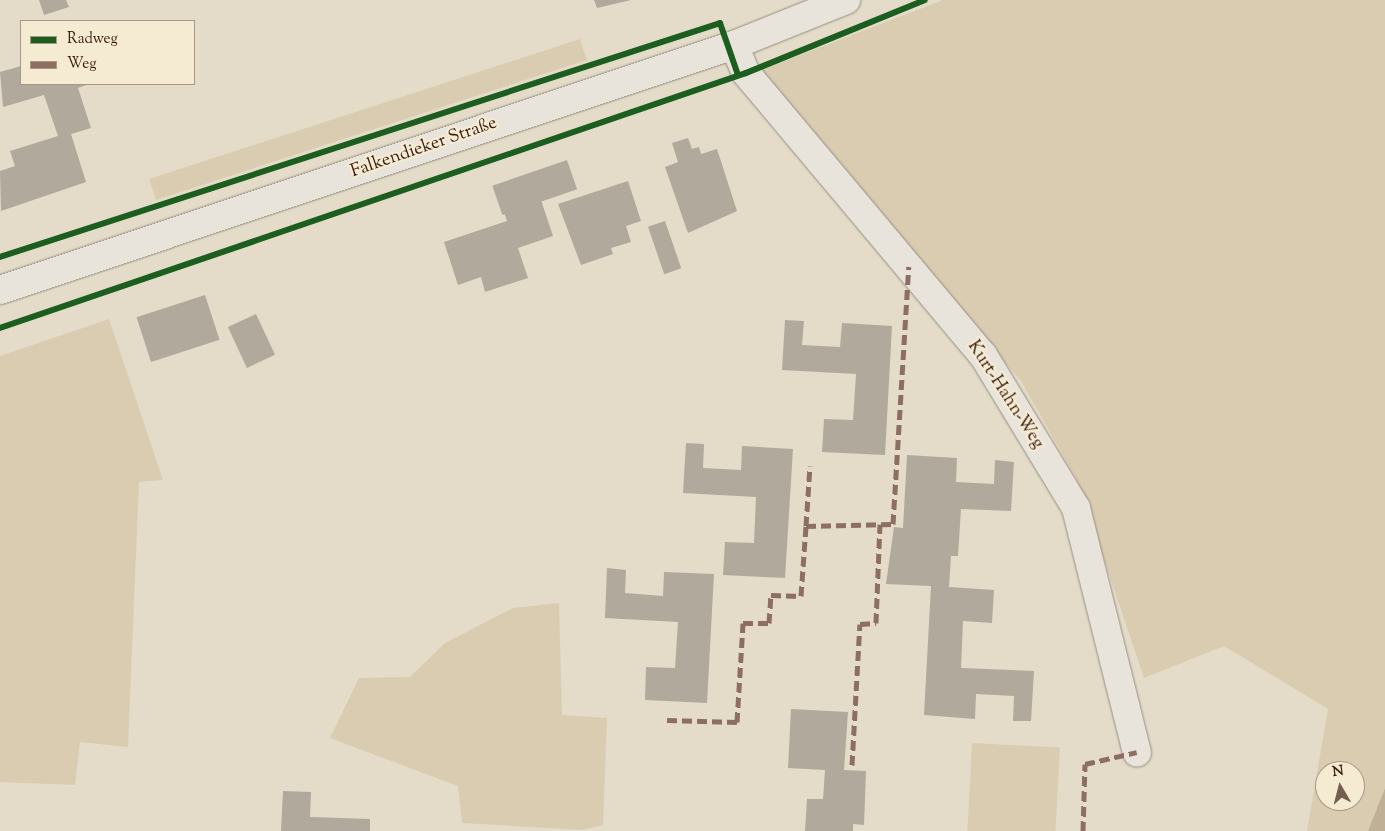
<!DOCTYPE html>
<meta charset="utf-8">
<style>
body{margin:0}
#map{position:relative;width:1385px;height:831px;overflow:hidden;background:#e4dcc8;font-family:"Sorts Mill Goudy",serif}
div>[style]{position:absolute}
.green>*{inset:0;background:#daccb1;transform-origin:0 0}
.water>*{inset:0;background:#c0b096}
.building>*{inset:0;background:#b1a99b;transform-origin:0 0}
.roads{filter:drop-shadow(0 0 1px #968e82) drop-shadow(0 0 1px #968e82)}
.minor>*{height:28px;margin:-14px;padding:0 14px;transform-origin:14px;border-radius:14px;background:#e9e4db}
.tertiary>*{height:28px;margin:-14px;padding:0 14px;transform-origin:14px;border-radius:14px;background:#e9e4db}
.quiet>*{height:5px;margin-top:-2.5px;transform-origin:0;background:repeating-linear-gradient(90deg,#8d6e63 0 10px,transparent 0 15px)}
.cycleway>*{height:6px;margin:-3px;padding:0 3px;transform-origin:3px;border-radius:3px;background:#1b5e20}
span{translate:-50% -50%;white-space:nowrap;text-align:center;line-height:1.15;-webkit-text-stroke:4.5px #f5ebd3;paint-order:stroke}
.street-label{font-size:18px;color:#371a0e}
.legend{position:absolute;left:20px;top:20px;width:175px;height:65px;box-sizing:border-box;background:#f5ebd3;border:1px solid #a99784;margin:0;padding:6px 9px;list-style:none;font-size:15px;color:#371a0e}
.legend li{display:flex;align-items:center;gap:10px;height:25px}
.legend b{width:25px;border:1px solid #a99784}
.north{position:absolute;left:1315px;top:761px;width:50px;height:50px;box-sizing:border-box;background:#f5ebd3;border:1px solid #a99784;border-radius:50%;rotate:352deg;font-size:14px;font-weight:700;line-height:20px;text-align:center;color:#371a0e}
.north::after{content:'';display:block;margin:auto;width:18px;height:22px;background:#745e4f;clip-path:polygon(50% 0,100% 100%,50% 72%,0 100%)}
</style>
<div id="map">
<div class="green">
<i style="clip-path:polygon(evenodd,943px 0,1385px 0,1385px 788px,1368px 831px,1307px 831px,1328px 709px,1224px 646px,1144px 678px,1078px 482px,1021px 381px,751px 74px,943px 0,1325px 771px,1355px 771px,1355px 801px,1325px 801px,1325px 771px)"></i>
<i style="left:580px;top:39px;width:22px;height:453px;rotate:72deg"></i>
<i style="clip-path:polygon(109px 319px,163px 480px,139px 482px,128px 747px,80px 742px,75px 785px,0 782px,0 356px)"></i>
<i style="clip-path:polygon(559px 603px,562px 715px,607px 718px,603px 825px,582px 830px,462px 823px,458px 786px,330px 738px,359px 678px,410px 677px,445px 643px,513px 608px)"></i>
<i style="left:972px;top:743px;width:88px;height:88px;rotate:3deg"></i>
</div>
<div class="water">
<i style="clip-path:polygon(1385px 788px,1385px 831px,1368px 831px)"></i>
</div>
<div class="building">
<i style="clip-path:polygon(39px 0,66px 0,69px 7px,44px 15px)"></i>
<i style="clip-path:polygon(594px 0,631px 0,597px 8px)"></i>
<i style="clip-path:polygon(21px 66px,21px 84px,89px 84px,78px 88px,91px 128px,71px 134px,86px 182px,1px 211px,0 171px,15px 166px,10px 151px,58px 136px,44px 95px,3px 107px,0 72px)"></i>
<i style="clip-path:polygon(688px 138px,692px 149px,699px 147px,701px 154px,717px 149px,737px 211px,688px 233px,665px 167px,678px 162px,672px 143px)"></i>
<i style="left:567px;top:160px;width:31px;height:79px;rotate:71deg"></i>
<i style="clip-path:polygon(628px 181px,641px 221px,626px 226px,631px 242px,611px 248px,613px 254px,581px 265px,558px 204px)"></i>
<i style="clip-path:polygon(541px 200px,553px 236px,518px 248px,528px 278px,485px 292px,481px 277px,458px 285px,444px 242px,507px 221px,504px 212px)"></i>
<i style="left:665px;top:221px;width:50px;height:18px;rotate:71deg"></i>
<i style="left:205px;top:295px;width:47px;height:72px;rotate:72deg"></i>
<i style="left:256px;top:314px;width:45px;height:31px;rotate:65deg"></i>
<i style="clip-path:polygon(785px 320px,804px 321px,802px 345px,840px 347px,842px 323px,892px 326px,885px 455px,822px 452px,824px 419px,853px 420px,856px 374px,782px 370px)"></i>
<i style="clip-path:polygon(686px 443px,704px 444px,703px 468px,741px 470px,742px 446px,793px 449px,785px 578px,723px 575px,725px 542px,754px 543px,756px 497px,683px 493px)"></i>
<i style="clip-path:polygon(907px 455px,957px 458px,956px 482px,994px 484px,995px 460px,1014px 462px,1011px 511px,961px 509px,958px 556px,951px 556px,949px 587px,994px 590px,992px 623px,963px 621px,961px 668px,1034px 671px,1031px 721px,1013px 721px,1014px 696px,976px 694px,975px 719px,924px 715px,931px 586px,886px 584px,894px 527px,903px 528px)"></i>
<i style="clip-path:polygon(607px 568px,626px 570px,625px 593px,663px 596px,664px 572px,714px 574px,707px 703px,645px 700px,646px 667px,675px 668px,678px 622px,605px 618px)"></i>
<i style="clip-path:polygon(791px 709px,848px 712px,844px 770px,866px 771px,864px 825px,853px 824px,853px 831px,805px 831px,807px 799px,823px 799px,825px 770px,788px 768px)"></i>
<i style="clip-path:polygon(283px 791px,311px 792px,310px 817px,370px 819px,370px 831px,281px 831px)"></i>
</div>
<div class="roads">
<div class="minor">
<i style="left:734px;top:45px;width:30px;rotate:67deg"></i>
<i style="left:746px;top:73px;width:368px;rotate:50deg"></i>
<i style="left:983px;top:355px;width:179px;rotate:58.7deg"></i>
<i style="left:1076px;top:508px;width:252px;rotate:76deg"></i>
</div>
<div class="tertiary">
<i style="left:0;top:290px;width:774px;rotate:-18.46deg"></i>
<i style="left:734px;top:45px;width:121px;rotate:-21.9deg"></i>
</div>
</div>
<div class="quiet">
<i style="left:806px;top:526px;width:60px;rotate:-86.2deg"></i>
<i style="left:667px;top:720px;width:70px;rotate:1.6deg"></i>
<i style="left:737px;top:722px;width:99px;rotate:-86.5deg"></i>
<i style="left:743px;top:623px;width:26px"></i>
<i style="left:769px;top:623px;width:28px;rotate:-86deg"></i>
<i style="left:771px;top:595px;width:30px;rotate:2deg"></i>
<i style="left:801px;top:596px;width:70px;rotate:-85.9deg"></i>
<i style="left:806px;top:526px;width:87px;rotate:-1.3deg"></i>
<i style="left:893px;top:524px;width:258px;rotate:-86.5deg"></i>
<i style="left:852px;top:765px;width:141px;rotate:-86.8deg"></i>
<i style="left:860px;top:624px;width:16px;rotate:-4deg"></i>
<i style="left:876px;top:623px;width:99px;rotate:-87.7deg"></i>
<i style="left:1083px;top:831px;width:67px;rotate:-88.3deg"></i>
<i style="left:1085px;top:764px;width:53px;rotate:-13deg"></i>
</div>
<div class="cycleway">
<i style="left:0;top:257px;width:757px;rotate:-18deg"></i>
<i style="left:720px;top:23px;width:55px;rotate:70.9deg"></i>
<i style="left:0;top:328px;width:788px;rotate:-18.87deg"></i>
<i style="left:746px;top:73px;width:193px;rotate:-22.2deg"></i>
</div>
<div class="street-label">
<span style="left:424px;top:148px;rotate:-19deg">Falkendieker Straße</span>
<span style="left:1005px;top:395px;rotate:57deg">Kurt-Hahn-Weg</span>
</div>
<ul class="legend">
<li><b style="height:6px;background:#1b5e20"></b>Radweg</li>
<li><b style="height:6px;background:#8d6e63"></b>Weg</li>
</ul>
<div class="north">N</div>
</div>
